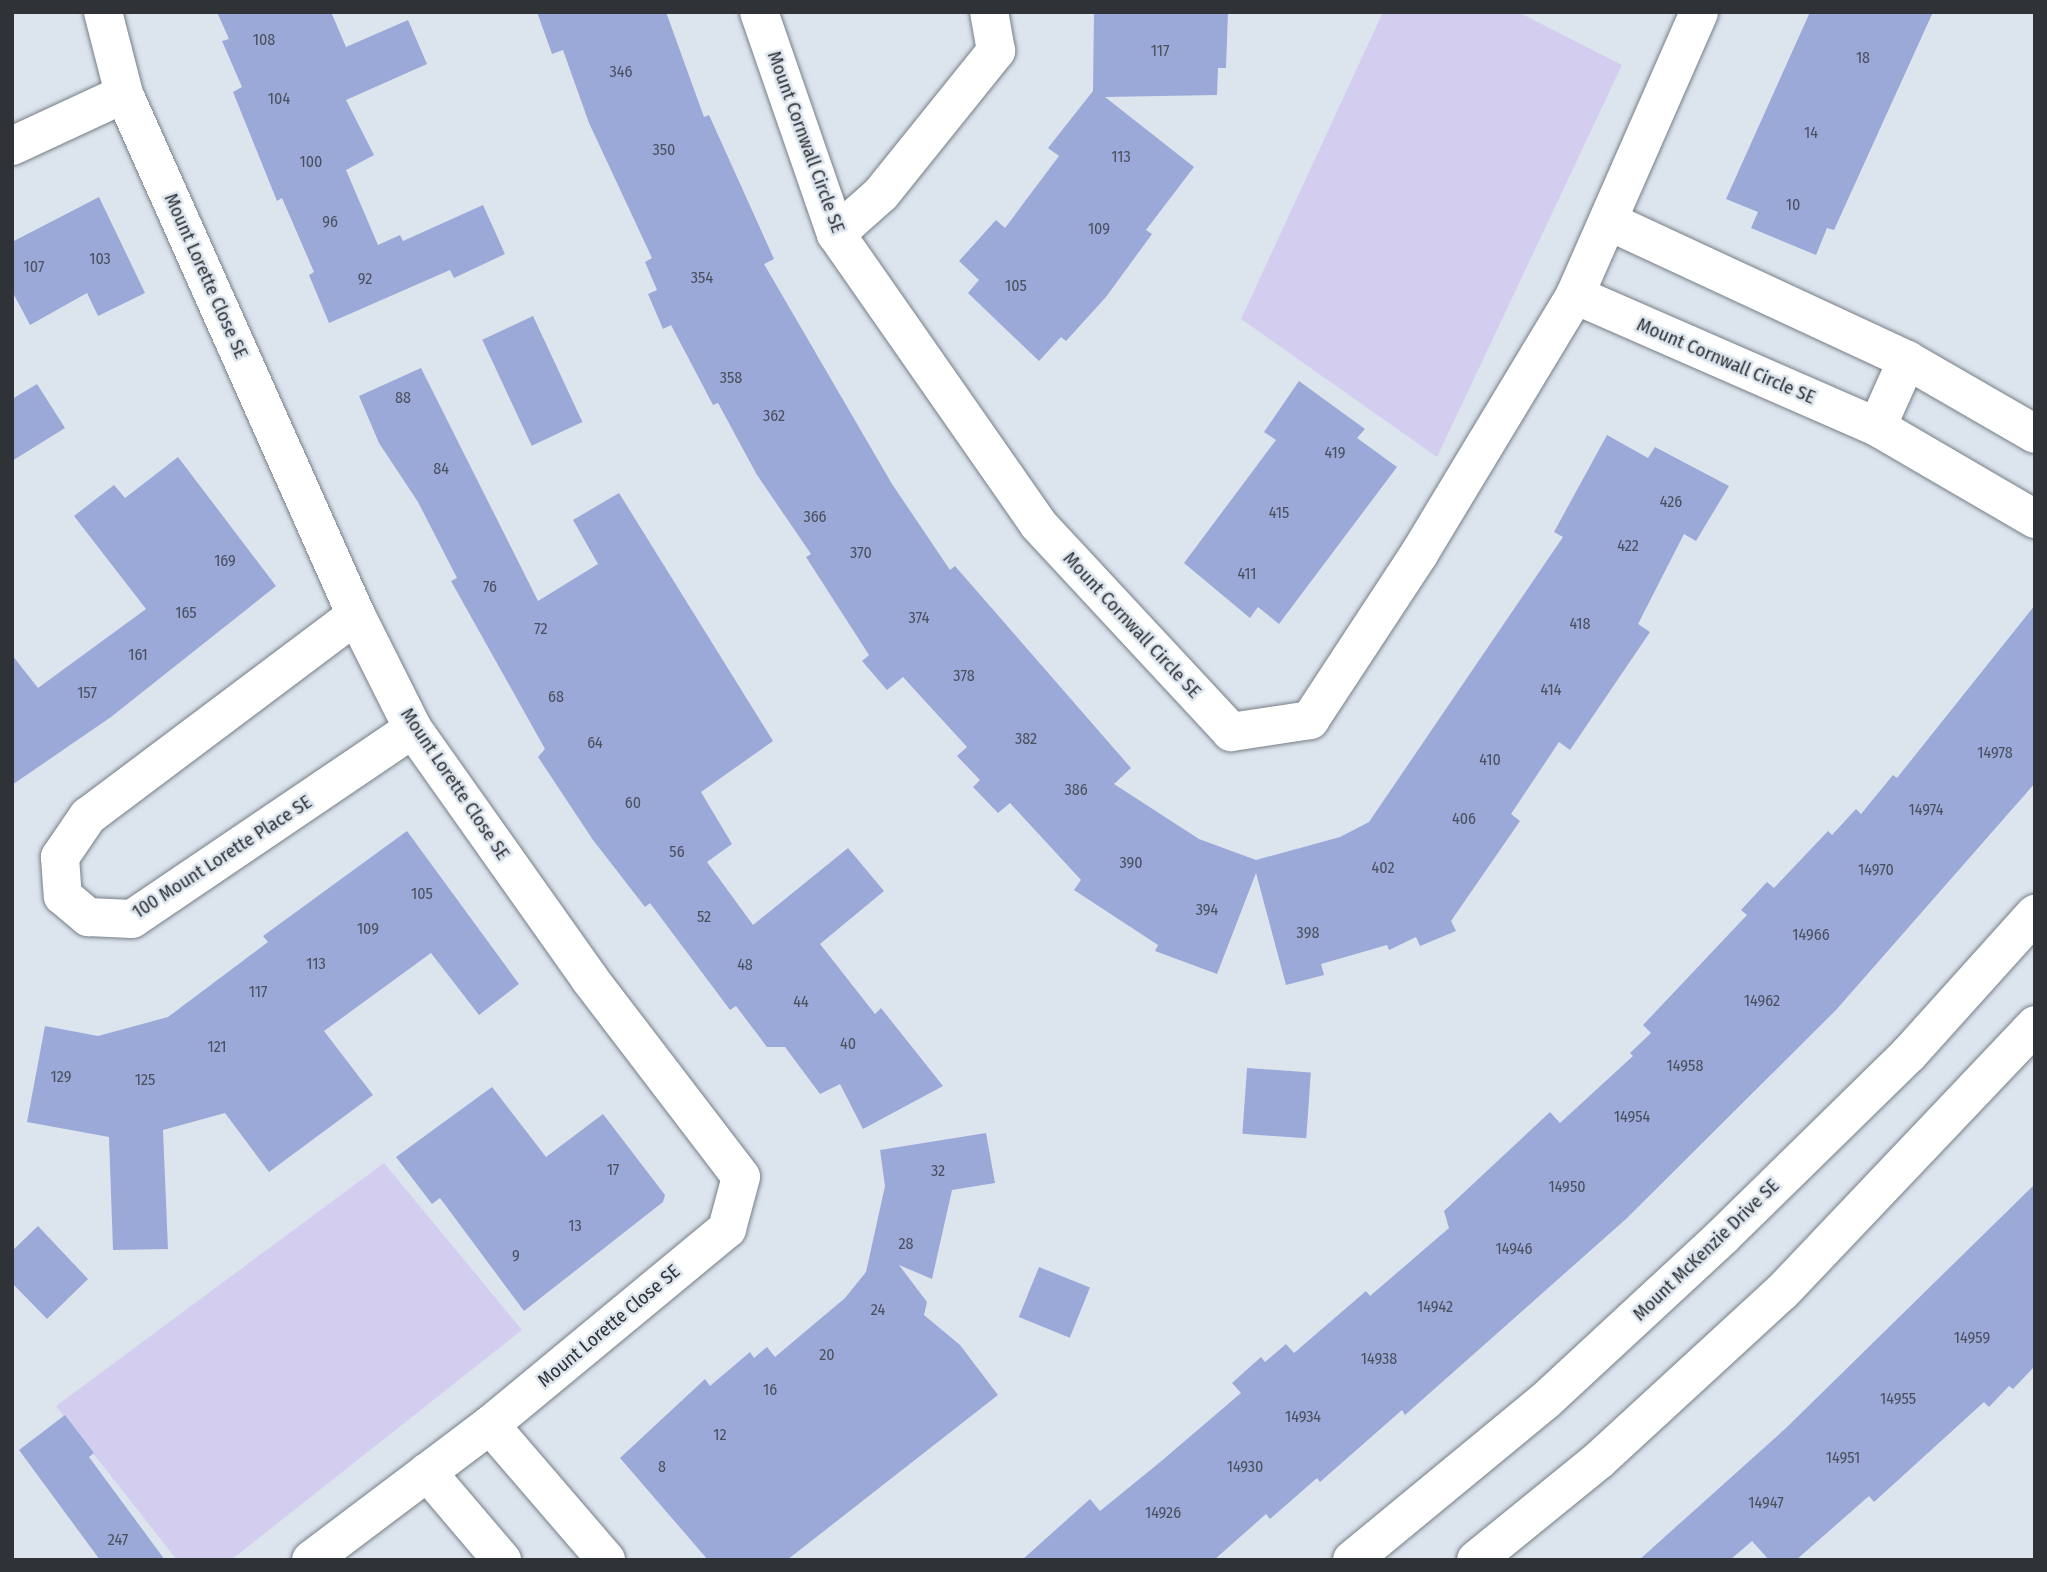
<!DOCTYPE html>
<style>
body{margin:0}
#map{position:relative;width:2047px;height:1572px;overflow:hidden;background:#dce5ee;font-family:"Fira Sans Condensed",sans-serif}
div>[style]{position:absolute}
.green>*{inset:0;background:#d3cef0}
.building>*{inset:0;background:#9ba9d8;transform-origin:0 0}
.roads{filter:drop-shadow(0 0 2px #777e86) drop-shadow(0 0 2px #777e86)}
.minor>*{height:38px;margin:-19px;padding:0 19px;transform-origin:19px;border-radius:19px;background:#fff}
.tertiary>*{height:38px;margin:-19px;padding:0 19px;transform-origin:19px;border-radius:19px;background:#fff}
span{translate:-50% -50%;white-space:nowrap;text-align:center;line-height:1.15;-webkit-text-stroke:5px #dce5ee;paint-order:stroke}
.number-label{font-size:16px;color:#4a505e}
.number-label span{-webkit-text-stroke-width:0}
.street-label{font-size:19px;color:#2f3236}
.frame{position:absolute;inset:0;border:14px solid #2f3236;pointer-events:none}
</style>
<div id="map">
<div class="green">
<i style="clip-path:polygon(1383px 12px,1518px 12px,1622px 65px,1437px 457px,1241px 319px)"></i>
<i style="clip-path:polygon(384px 1163px,522px 1330px,231px 1560px,177px 1560px,56px 1406px)"></i>
</div>
<div class="building">
<i style="clip-path:polygon(217px 12px,331px 12px,346px 47px,408px 20px,427px 64px,346px 100px,374px 155px,346px 170px,378px 245px,400px 235px,403px 241px,483px 205px,505px 254px,454px 278px,450px 270px,329px 323px,309px 275px,314px 272px,282px 198px,277px 201px,233px 92px,242px 87px,222px 41px,229px 39px)"></i>
<i style="clip-path:polygon(537px 12px,666px 12px,704px 117px,709px 115px,774px 259px,764px 264px,892px 484px,950px 570px,955px 566px,1131px 768px,1114px 784px,1199px 839px,1256px 860px,1340px 837px,1369px 822px,1563px 537px,1554px 532px,1607px 435px,1648px 458px,1655px 447px,1729px 486px,1696px 541px,1684px 534px,1638px 624px,1650px 632px,1570px 750px,1559px 742px,1511px 814px,1520px 821px,1451px 921px,1456px 931px,1420px 946px,1416px 937px,1389px 950px,1387px 945px,1321px 964px,1324px 975px,1286px 985px,1256px 873px,1217px 974px,1155px 951px,1158px 945px,1074px 890px,1081px 880px,1010px 803px,998px 813px,973px 787px,980px 780px,957px 756px,967px 747px,903px 677px,887px 690px,862px 661px,869px 655px,806px 557px,811px 554px,757px 475px,718px 403px,713px 405px,671px 325px,663px 329px,648px 294px,657px 290px,645px 262px,652px 258px,589px 123px,563px 50px,552px 54px)"></i>
<i style="clip-path:polygon(1094px 12px,1228px 12px,1226px 68px,1218px 68px,1217px 95px,1105px 97px,1194px 167px,1146px 230px,1152px 234px,1106px 297px,1066px 341px,1061px 337px,1039px 361px,968px 293px,979px 280px,959px 261px,996px 220px,1005px 228px,1059px 156px,1048px 148px,1093px 91px)"></i>
<i style="clip-path:polygon(1810px 12px,1933px 12px,1834px 230px,1827px 228px,1816px 255px,1751px 228px,1758px 212px,1726px 199px)"></i>
<i style="clip-path:polygon(99px 197px,145px 293px,98px 316px,87px 293px,30px 325px,12px 291px,12px 242px)"></i>
<i style="left:533px;top:316px;width:117px;height:56px;rotate:65deg"></i>
<i style="clip-path:polygon(421px 368px,538px 601px,598px 564px,573px 520px,619px 493px,773px 741px,701px 792px,732px 844px,707px 862px,753px 925px,848px 848px,884px 891px,820px 944px,875px 1014px,881px 1008px,943px 1086px,863px 1129px,840px 1084px,820px 1094px,785px 1047px,767px 1047px,736px 1006px,730px 1010px,650px 903px,645px 907px,593px 840px,538px 757px,545px 749px,451px 581px,457px 578px,418px 502px,379px 443px,359px 396px)"></i>
<i style="clip-path:polygon(1299px 381px,1365px 429px,1357px 438px,1397px 467px,1279px 624px,1258px 607px,1250px 618px,1184px 563px,1276px 440px,1264px 432px)"></i>
<i style="clip-path:polygon(37px 384px,65px 428px,12px 461px,12px 399px)"></i>
<i style="clip-path:polygon(178px 457px,276px 586px,111px 717px,12px 785px,12px 655px,38px 688px,146px 609px,74px 516px,114px 485px,125px 498px)"></i>
<i style="clip-path:polygon(2035px 605px,2035px 783px,1836px 1010px,1626px 1219px,1405px 1415px,1402px 1410px,1320px 1482px,1317px 1478px,1270px 1519px,1266px 1514px,1214px 1560px,1022px 1560px,1090px 1499px,1100px 1511px,1159px 1463px,1241px 1393px,1232px 1383px,1261px 1357px,1265px 1362px,1286px 1344px,1294px 1353px,1366px 1291px,1370px 1296px,1449px 1228px,1444px 1211px,1550px 1112px,1560px 1123px,1633px 1056px,1630px 1053px,1651px 1033px,1643px 1025px,1747px 915px,1741px 910px,1767px 882px,1774px 888px,1828px 831px,1832px 835px,1856px 809px,1861px 814px,1893px 775px,1897px 778px)"></i>
<i style="clip-path:polygon(407px 831px,519px 984px,479px 1015px,431px 953px,324px 1031px,373px 1095px,269px 1172px,225px 1113px,163px 1130px,168px 1249px,113px 1250px,109px 1137px,27px 1122px,45px 1026px,98px 1036px,168px 1017px,268px 942px,263px 936px)"></i>
<i style="left:1247px;top:1068px;width:64px;height:66px;rotate:4deg"></i>
<i style="clip-path:polygon(492px 1087px,546px 1157px,603px 1114px,665px 1195px,663px 1202px,524px 1311px,440px 1198px,432px 1204px,396px 1157px)"></i>
<i style="clip-path:polygon(986px 1133px,995px 1183px,952px 1190px,932px 1279px,899px 1265px,927px 1302px,924px 1315px,960px 1345px,998px 1395px,787px 1560px,708px 1560px,620px 1458px,705px 1379px,710px 1386px,750px 1352px,754px 1358px,767px 1347px,775px 1357px,845px 1298px,866px 1272px,885px 1186px,880px 1150px)"></i>
<i style="clip-path:polygon(2035px 1184px,2035px 1366px,2013px 1389px,2009px 1386px,1989px 1407px,1984px 1402px,1874px 1502px,1869px 1496px,1796px 1560px,1769px 1560px,1752px 1541px,1730px 1560px,1639px 1560px,1786px 1428px)"></i>
<i style="clip-path:polygon(38px 1226px,88px 1279px,47px 1319px,12px 1283px,12px 1251px)"></i>
<i style="left:1039px;top:1267px;width:55px;height:54px;rotate:22deg"></i>
<i style="clip-path:polygon(65px 1415px,94px 1453px,89px 1457px,165px 1560px,100px 1560px,19px 1450px)"></i>
</div>
<div class="roads">
<div class="minor">
<i style="left:103px;top:12px;width:85px;rotate:75.6deg"></i>
<i style="left:759px;top:12px;width:235px;rotate:70.9deg"></i>
<i style="left:836px;top:234px;width:353px;rotate:55.1deg"></i>
<i style="left:1038px;top:524px;width:284px;rotate:47.1deg"></i>
<i style="left:1231px;top:732px;width:80px;rotate:-8.6deg"></i>
<i style="left:1310px;top:720px;width:199px;rotate:-56.7deg"></i>
<i style="left:1419px;top:554px;width:302px;rotate:-58.9deg"></i>
<i style="left:1575px;top:295px;width:309px;rotate:-66.3deg"></i>
<i style="left:12px;top:146px;width:123px;rotate:-24.9deg"></i>
<i style="left:124px;top:94px;width:570px;rotate:66deg"></i>
<i style="left:356px;top:615px;width:127px;rotate:63.4deg"></i>
<i style="left:413px;top:729px;width:305px;rotate:54.7deg"></i>
<i style="left:589px;top:978px;width:250px;rotate:52.6deg"></i>
<i style="left:741px;top:1177px;width:54px;rotate:105.1deg"></i>
<i style="left:727px;top:1229px;width:308px;rotate:140.4deg"></i>
<i style="left:490px;top:1425px;width:224px;rotate:143deg"></i>
<i style="left:1608px;top:221px;width:330px;rotate:24.9deg"></i>
<i style="left:1907px;top:360px;width:148px;rotate:30deg"></i>
<i style="left:836px;top:234px;width:60px;rotate:-41.6deg"></i>
<i style="left:881px;top:194px;width:184px;rotate:-51.2deg"></i>
<i style="left:996px;top:51px;width:40px;rotate:-100deg"></i>
<i style="left:1575px;top:295px;width:330px;rotate:23.6deg"></i>
<i style="left:1877px;top:427px;width:183px;rotate:30.2deg"></i>
<i style="left:1877px;top:427px;width:73px;rotate:-65.9deg"></i>
<i style="left:356px;top:615px;width:335px;rotate:143.1deg"></i>
<i style="left:88px;top:816px;width:50px;rotate:124.3deg"></i>
<i style="left:60px;top:857px;width:39px;rotate:86deg"></i>
<i style="left:63px;top:896px;width:33px;rotate:40deg"></i>
<i style="left:88px;top:917px;width:44px;rotate:2.6deg"></i>
<i style="left:132px;top:919px;width:339px;rotate:-34.1deg"></i>
<i style="left:490px;top:1425px;width:178px;rotate:49.3deg"></i>
<i style="left:427px;top:1472px;width:116px;rotate:49.6deg"></i>
</div>
<div class="tertiary">
<i style="left:1352px;top:1560px;width:250px;rotate:-39.5deg"></i>
<i style="left:1545px;top:1401px;width:243px;rotate:-42.8deg"></i>
<i style="left:1723px;top:1236px;width:259px;rotate:-44.4deg"></i>
<i style="left:1908px;top:1055px;width:190px;rotate:-48deg"></i>
<i style="left:1476px;top:1560px;width:159px;rotate:-39.1deg"></i>
<i style="left:1599px;top:1460px;width:248px;rotate:-42.6deg"></i>
<i style="left:1782px;top:1292px;width:368px;rotate:-46.5deg"></i>
</div>
</div>
<div class="number-label">
<span style="left:264px;top:40px">108</span>
<span style="left:1160px;top:51px">117</span>
<span style="left:1863px;top:58px">18</span>
<span style="left:621px;top:72px">346</span>
<span style="left:279px;top:99px">104</span>
<span style="left:1811px;top:133px">14</span>
<span style="left:664px;top:150px">350</span>
<span style="left:1121px;top:157px">113</span>
<span style="left:311px;top:162px">100</span>
<span style="left:1793px;top:205px">10</span>
<span style="left:330px;top:222px">96</span>
<span style="left:1099px;top:229px">109</span>
<span style="left:100px;top:259px">103</span>
<span style="left:34px;top:267px">107</span>
<span style="left:702px;top:278px">354</span>
<span style="left:365px;top:279px">92</span>
<span style="left:1016px;top:286px">105</span>
<span style="left:731px;top:378px">358</span>
<span style="left:403px;top:398px">88</span>
<span style="left:774px;top:416px">362</span>
<span style="left:1335px;top:453px">419</span>
<span style="left:441px;top:469px">84</span>
<span style="left:1671px;top:502px">426</span>
<span style="left:1279px;top:513px">415</span>
<span style="left:815px;top:517px">366</span>
<span style="left:1628px;top:546px">422</span>
<span style="left:861px;top:553px">370</span>
<span style="left:225px;top:561px">169</span>
<span style="left:1247px;top:574px">411</span>
<span style="left:490px;top:587px">76</span>
<span style="left:186px;top:613px">165</span>
<span style="left:919px;top:618px">374</span>
<span style="left:1580px;top:624px">418</span>
<span style="left:541px;top:629px">72</span>
<span style="left:138px;top:655px">161</span>
<span style="left:964px;top:676px">378</span>
<span style="left:1551px;top:690px">414</span>
<span style="left:87px;top:693px">157</span>
<span style="left:556px;top:697px">68</span>
<span style="left:1026px;top:739px">382</span>
<span style="left:595px;top:743px">64</span>
<span style="left:1995px;top:753px">14978</span>
<span style="left:1490px;top:760px">410</span>
<span style="left:1076px;top:790px">386</span>
<span style="left:633px;top:803px">60</span>
<span style="left:1926px;top:810px">14974</span>
<span style="left:1464px;top:819px">406</span>
<span style="left:677px;top:852px">56</span>
<span style="left:1131px;top:863px">390</span>
<span style="left:1383px;top:868px">402</span>
<span style="left:1876px;top:870px">14970</span>
<span style="left:422px;top:894px">105</span>
<span style="left:1207px;top:910px">394</span>
<span style="left:704px;top:917px">52</span>
<span style="left:368px;top:929px">109</span>
<span style="left:1308px;top:933px">398</span>
<span style="left:1811px;top:935px">14966</span>
<span style="left:316px;top:964px">113</span>
<span style="left:745px;top:965px">48</span>
<span style="left:258px;top:992px">117</span>
<span style="left:1762px;top:1001px">14962</span>
<span style="left:801px;top:1002px">44</span>
<span style="left:848px;top:1044px">40</span>
<span style="left:217px;top:1047px">121</span>
<span style="left:1685px;top:1066px">14958</span>
<span style="left:61px;top:1077px">129</span>
<span style="left:145px;top:1080px">125</span>
<span style="left:1632px;top:1117px">14954</span>
<span style="left:613px;top:1170px">17</span>
<span style="left:938px;top:1171px">32</span>
<span style="left:1567px;top:1187px">14950</span>
<span style="left:575px;top:1226px">13</span>
<span style="left:906px;top:1244px">28</span>
<span style="left:1514px;top:1249px">14946</span>
<span style="left:516px;top:1256px">9</span>
<span style="left:1435px;top:1307px">14942</span>
<span style="left:878px;top:1310px">24</span>
<span style="left:1972px;top:1338px">14959</span>
<span style="left:827px;top:1355px">20</span>
<span style="left:1379px;top:1359px">14938</span>
<span style="left:770px;top:1390px">16</span>
<span style="left:1898px;top:1399px">14955</span>
<span style="left:1303px;top:1417px">14934</span>
<span style="left:720px;top:1435px">12</span>
<span style="left:1843px;top:1458px">14951</span>
<span style="left:662px;top:1467px">8</span>
<span style="left:1245px;top:1467px">14930</span>
<span style="left:1766px;top:1503px">14947</span>
<span style="left:1163px;top:1513px">14926</span>
<span style="left:118px;top:1540px">247</span>
</div>
<div class="street-label">
<span style="left:806px;top:142px;rotate:70deg">Mount Cornwall Circle SE</span>
<span style="left:206px;top:276px;rotate:66deg">Mount Lorette Close SE</span>
<span style="left:1726px;top:361px;rotate:23deg">Mount Cornwall Circle SE</span>
<span style="left:1132px;top:625px;rotate:47deg">Mount Cornwall Circle SE</span>
<span style="left:455px;top:784px;rotate:56deg">Mount Lorette Close SE</span>
<span style="left:222px;top:857px;rotate:-33deg">100 Mount Lorette Place SE</span>
<span style="left:1706px;top:1250px;rotate:-44deg">Mount McKenzie Drive SE</span>
<span style="left:609px;top:1326px;rotate:-40deg">Mount Lorette Close SE</span>
</div>
<div class="frame"></div>
</div>
